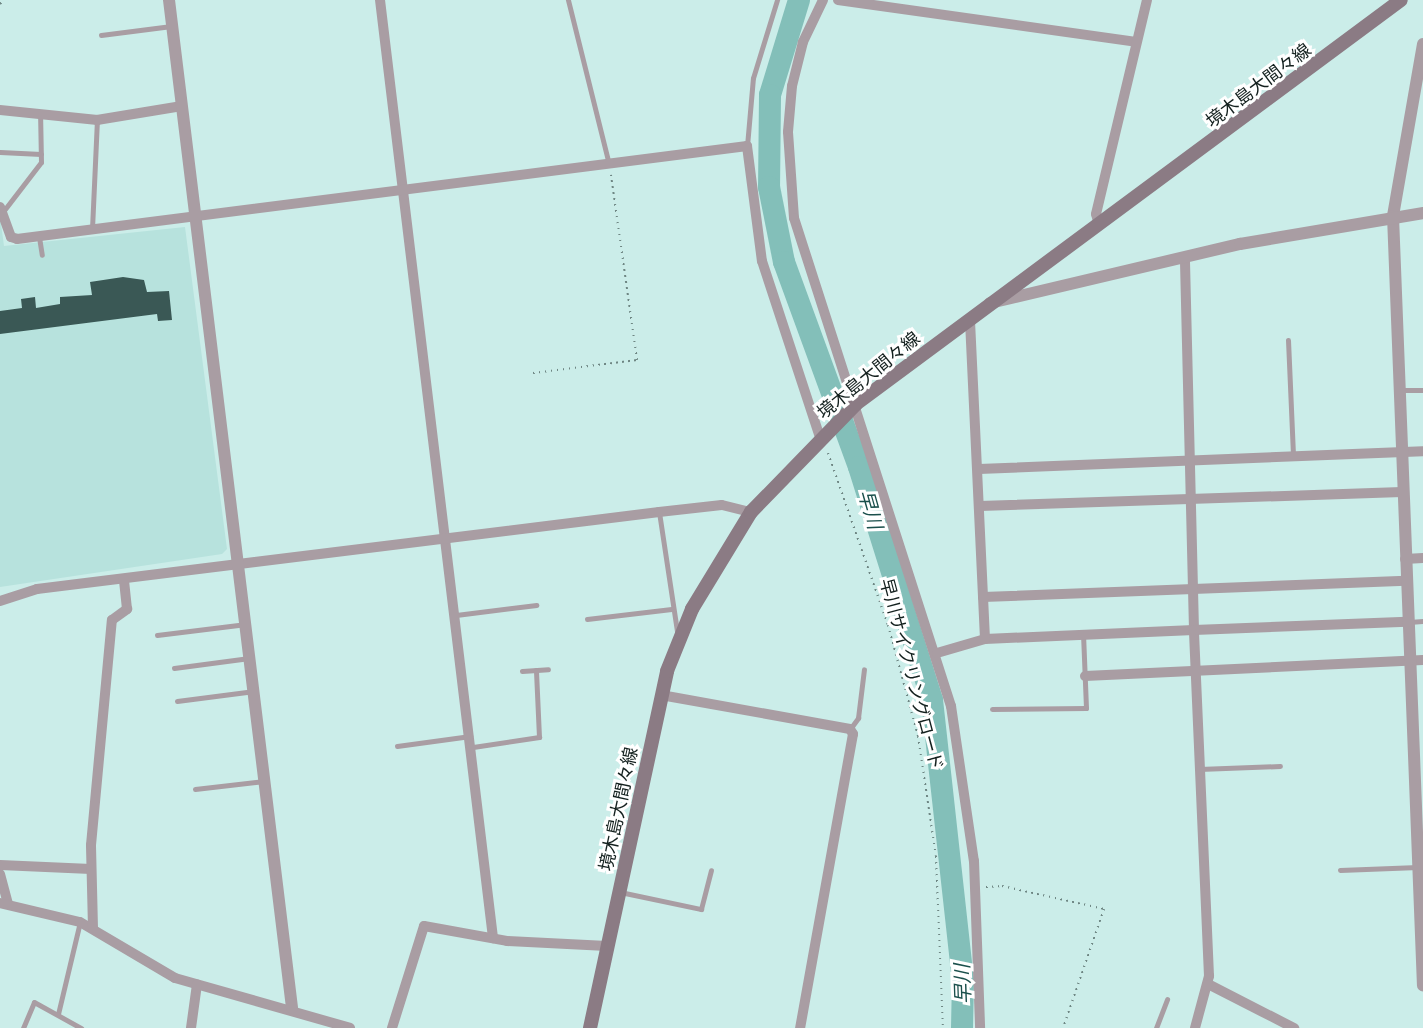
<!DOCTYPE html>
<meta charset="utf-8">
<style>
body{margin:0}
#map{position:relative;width:1423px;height:1028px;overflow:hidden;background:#cbede9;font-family:Literata,"Noto Sans JP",serif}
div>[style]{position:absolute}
.built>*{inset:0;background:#b7e2dd}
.river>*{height:22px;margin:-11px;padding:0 11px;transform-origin:11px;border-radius:11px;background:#83bfb9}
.building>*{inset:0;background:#3a5855}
.path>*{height:2px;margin-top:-1px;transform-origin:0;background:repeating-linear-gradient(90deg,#6e8683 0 1.5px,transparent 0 6px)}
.service>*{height:5px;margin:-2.5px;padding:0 2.5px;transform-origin:2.5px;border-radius:2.5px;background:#a99da3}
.minor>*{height:10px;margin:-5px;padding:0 5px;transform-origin:5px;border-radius:5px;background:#a99da3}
.tertiary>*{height:12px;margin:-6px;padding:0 6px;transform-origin:6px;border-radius:6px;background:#a99da3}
.secondary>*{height:14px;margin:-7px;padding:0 7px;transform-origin:7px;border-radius:7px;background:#8b7b84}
span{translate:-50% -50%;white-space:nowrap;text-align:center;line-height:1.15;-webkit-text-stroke:6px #fff;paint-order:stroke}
.street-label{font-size:18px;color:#13201e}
.water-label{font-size:20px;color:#1b504c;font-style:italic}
</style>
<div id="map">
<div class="built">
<i style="clip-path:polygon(0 216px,4px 246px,185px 227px,227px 549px,222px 554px,0 587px)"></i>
</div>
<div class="river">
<i style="left:799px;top:0;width:99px;rotate:107deg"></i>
<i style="left:770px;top:95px;width:92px;rotate:90.6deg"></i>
<i style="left:769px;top:187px;width:76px;rotate:78.7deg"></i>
<i style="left:784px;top:262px;width:218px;rotate:69.9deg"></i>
<i style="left:859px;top:467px;width:244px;rotate:72.6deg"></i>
<i style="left:932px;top:700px;width:282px;rotate:83.7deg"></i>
<i style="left:963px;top:980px;width:48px;rotate:91.2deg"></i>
</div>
<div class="building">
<i style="clip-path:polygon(123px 277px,144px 280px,147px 292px,169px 291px,172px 320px,158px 321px,157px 314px,0 334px,0 311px,22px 308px,21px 299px,35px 297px,36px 308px,60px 304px,60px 297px,92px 295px,90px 282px)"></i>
</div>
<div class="path">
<i style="left:0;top:4px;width:6px;rotate:-45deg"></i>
<i style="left:533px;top:373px;width:105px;rotate:-7.1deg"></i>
<i style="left:637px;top:360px;width:187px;rotate:-98deg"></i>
<i style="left:828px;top:453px;width:182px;rotate:70.8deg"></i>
<i style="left:888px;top:625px;width:115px;rotate:74.9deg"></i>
<i style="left:918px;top:736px;width:121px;rotate:81.5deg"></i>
<i style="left:936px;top:856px;width:172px;rotate:87.7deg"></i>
<i style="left:986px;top:887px;width:16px;rotate:-4deg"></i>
<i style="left:1002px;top:886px;width:105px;rotate:12.7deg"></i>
<i style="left:1104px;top:909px;width:126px;rotate:109deg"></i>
</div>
<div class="service">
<i style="left:568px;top:0;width:169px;rotate:76deg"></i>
<i style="left:101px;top:35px;width:71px;rotate:-7.3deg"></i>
<i style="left:747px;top:146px;width:68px;rotate:-85deg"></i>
<i style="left:753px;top:78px;width:82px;rotate:-72.9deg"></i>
<i style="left:0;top:152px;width:41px;rotate:2.8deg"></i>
<i style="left:5px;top:209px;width:59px;rotate:-52.5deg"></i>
<i style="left:41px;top:162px;width:50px;rotate:-91.1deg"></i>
<i style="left:92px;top:229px;width:109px;rotate:-87.4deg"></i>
<i style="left:39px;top:237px;width:18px;rotate:81deg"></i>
<i style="left:1288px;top:340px;width:116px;rotate:87.5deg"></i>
<i style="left:1400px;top:390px;width:23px"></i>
<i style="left:659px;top:512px;width:126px;rotate:81.4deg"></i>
<i style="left:456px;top:615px;width:81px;rotate:-7.1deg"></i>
<i style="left:587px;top:619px;width:85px;rotate:-6.8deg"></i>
<i style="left:1409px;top:622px;width:14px;rotate:-4deg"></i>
<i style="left:157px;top:635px;width:90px;rotate:-7deg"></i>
<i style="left:174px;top:668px;width:76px;rotate:-7.6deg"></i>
<i style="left:522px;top:671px;width:26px;rotate:-4deg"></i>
<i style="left:177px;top:701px;width:78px;rotate:-7.4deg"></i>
<i style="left:992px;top:709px;width:94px;rotate:-0.6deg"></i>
<i style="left:1086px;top:708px;width:74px;rotate:-92.3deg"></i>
<i style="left:850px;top:729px;width:14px;rotate:-54deg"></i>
<i style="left:858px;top:718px;width:49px;rotate:-83deg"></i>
<i style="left:397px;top:746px;width:74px;rotate:-7.8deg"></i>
<i style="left:473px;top:747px;width:67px;rotate:-8.6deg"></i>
<i style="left:539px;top:737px;width:67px;rotate:-92.6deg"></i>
<i style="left:1199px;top:769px;width:81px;rotate:-2.1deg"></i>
<i style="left:195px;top:789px;width:70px;rotate:-6.5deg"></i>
<i style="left:1340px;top:870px;width:78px;rotate:-2.2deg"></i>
<i style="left:620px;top:892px;width:83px;rotate:11.9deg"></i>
<i style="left:701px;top:909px;width:40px;rotate:-75.6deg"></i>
<i style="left:58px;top:1014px;width:95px;rotate:-76.6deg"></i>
<i style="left:23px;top:1028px;width:28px;rotate:-67deg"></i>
<i style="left:34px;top:1002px;width:54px;rotate:29deg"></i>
<i style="left:1156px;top:1028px;width:31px;rotate:-69deg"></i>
</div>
<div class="minor">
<i style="left:380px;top:0;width:945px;rotate:83.13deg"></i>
<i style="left:823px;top:0;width:47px;rotate:115.5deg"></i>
<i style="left:803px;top:42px;width:45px;rotate:104deg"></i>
<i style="left:792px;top:86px;width:46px;rotate:95deg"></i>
<i style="left:788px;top:132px;width:86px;rotate:86deg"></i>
<i style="left:794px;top:218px;width:513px;rotate:72.17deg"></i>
<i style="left:951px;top:706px;width:157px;rotate:81.6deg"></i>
<i style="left:974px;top:861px;width:167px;rotate:87.9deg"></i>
<i style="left:838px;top:0;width:301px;rotate:8deg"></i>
<i style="left:0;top:110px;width:98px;rotate:5.9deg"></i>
<i style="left:97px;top:120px;width:86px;rotate:-9.4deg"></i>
<i style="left:0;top:207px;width:32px;rotate:70deg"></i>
<i style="left:11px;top:237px;width:6px;rotate:18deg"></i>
<i style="left:17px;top:239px;width:736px;rotate:-7.26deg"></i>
<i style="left:747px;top:146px;width:116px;rotate:82.6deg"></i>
<i style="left:762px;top:261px;width:185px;rotate:71.8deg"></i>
<i style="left:1099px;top:225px;width:11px;rotate:-105deg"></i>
<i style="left:1096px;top:214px;width:220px;rotate:-76.6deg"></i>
<i style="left:979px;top:469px;width:444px;rotate:-2.3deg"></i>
<i style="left:980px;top:506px;width:422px;rotate:-1.9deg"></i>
<i style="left:1405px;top:559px;width:18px;rotate:-3deg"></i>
<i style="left:983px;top:597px;width:423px;rotate:-2.2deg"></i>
<i style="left:0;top:601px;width:39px;rotate:-18deg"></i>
<i style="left:37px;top:589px;width:627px;rotate:-7.06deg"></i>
<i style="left:659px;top:512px;width:63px;rotate:-6.3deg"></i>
<i style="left:722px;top:505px;width:30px;rotate:14deg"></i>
<i style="left:985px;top:639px;width:209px;rotate:-2.5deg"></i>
<i style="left:1194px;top:630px;width:372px;rotate:-91.4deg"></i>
<i style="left:937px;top:653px;width:50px;rotate:-16.3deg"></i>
<i style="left:985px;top:639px;width:321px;rotate:-92.7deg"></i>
<i style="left:1085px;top:676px;width:338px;rotate:-2.7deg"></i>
<i style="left:661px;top:695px;width:192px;rotate:10.2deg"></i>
<i style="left:850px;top:729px;width:6px;rotate:59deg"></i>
<i style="left:853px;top:734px;width:299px;rotate:100.2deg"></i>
<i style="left:0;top:865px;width:91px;rotate:2.5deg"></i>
<i style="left:0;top:874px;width:31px;rotate:75deg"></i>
<i style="left:0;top:903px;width:82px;rotate:13.4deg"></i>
<i style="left:80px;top:922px;width:110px;rotate:30.5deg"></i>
<i style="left:175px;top:978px;width:182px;rotate:15.9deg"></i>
<i style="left:93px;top:928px;width:83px;rotate:-91.4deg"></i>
<i style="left:91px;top:845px;width:226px;rotate:-84.7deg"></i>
<i style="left:112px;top:620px;width:19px;rotate:-36deg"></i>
<i style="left:127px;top:609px;width:30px;rotate:-96deg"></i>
<i style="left:1208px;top:984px;width:97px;rotate:27.1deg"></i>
<i style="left:191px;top:1028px;width:44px;rotate:-82.2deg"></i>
<i style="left:392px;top:1028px;width:107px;rotate:-72.6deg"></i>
<i style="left:424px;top:926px;width:84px;rotate:10.2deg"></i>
<i style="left:507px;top:941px;width:100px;rotate:2.9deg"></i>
<i style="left:1195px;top:1028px;width:54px;rotate:-74.9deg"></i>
<i style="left:1209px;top:976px;width:346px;rotate:-92.5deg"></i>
<i style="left:1194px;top:630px;width:213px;rotate:-2.2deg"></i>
</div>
<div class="tertiary">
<i style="left:169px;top:0;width:1015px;rotate:83.04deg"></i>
<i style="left:1423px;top:44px;width:175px;rotate:99.9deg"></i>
<i style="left:1393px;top:216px;width:770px;rotate:87.77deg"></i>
<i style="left:990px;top:303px;width:257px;rotate:-13.3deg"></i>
<i style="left:1240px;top:244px;width:186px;rotate:-9.6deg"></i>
</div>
<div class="secondary">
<i style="left:590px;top:1028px;width:365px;rotate:-77.8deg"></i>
<i style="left:667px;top:671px;width:67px;rotate:-68deg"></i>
<i style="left:692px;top:609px;width:114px;rotate:-58.7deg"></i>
<i style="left:751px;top:512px;width:151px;rotate:-45.8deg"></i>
<i style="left:856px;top:404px;width:678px;rotate:-36.55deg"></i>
</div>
<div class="street-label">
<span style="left:1258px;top:85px;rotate:-37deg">境木島大間々線</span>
<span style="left:868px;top:375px;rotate:-39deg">境木島大間々線</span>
<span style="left:912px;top:674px;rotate:75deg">早川サイクリングロード</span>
<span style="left:618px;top:809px;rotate:-78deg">境木島大間々線</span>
</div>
<div class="water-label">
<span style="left:872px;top:509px;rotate:74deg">早川</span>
<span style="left:961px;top:984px;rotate:-92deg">早川</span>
</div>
</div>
